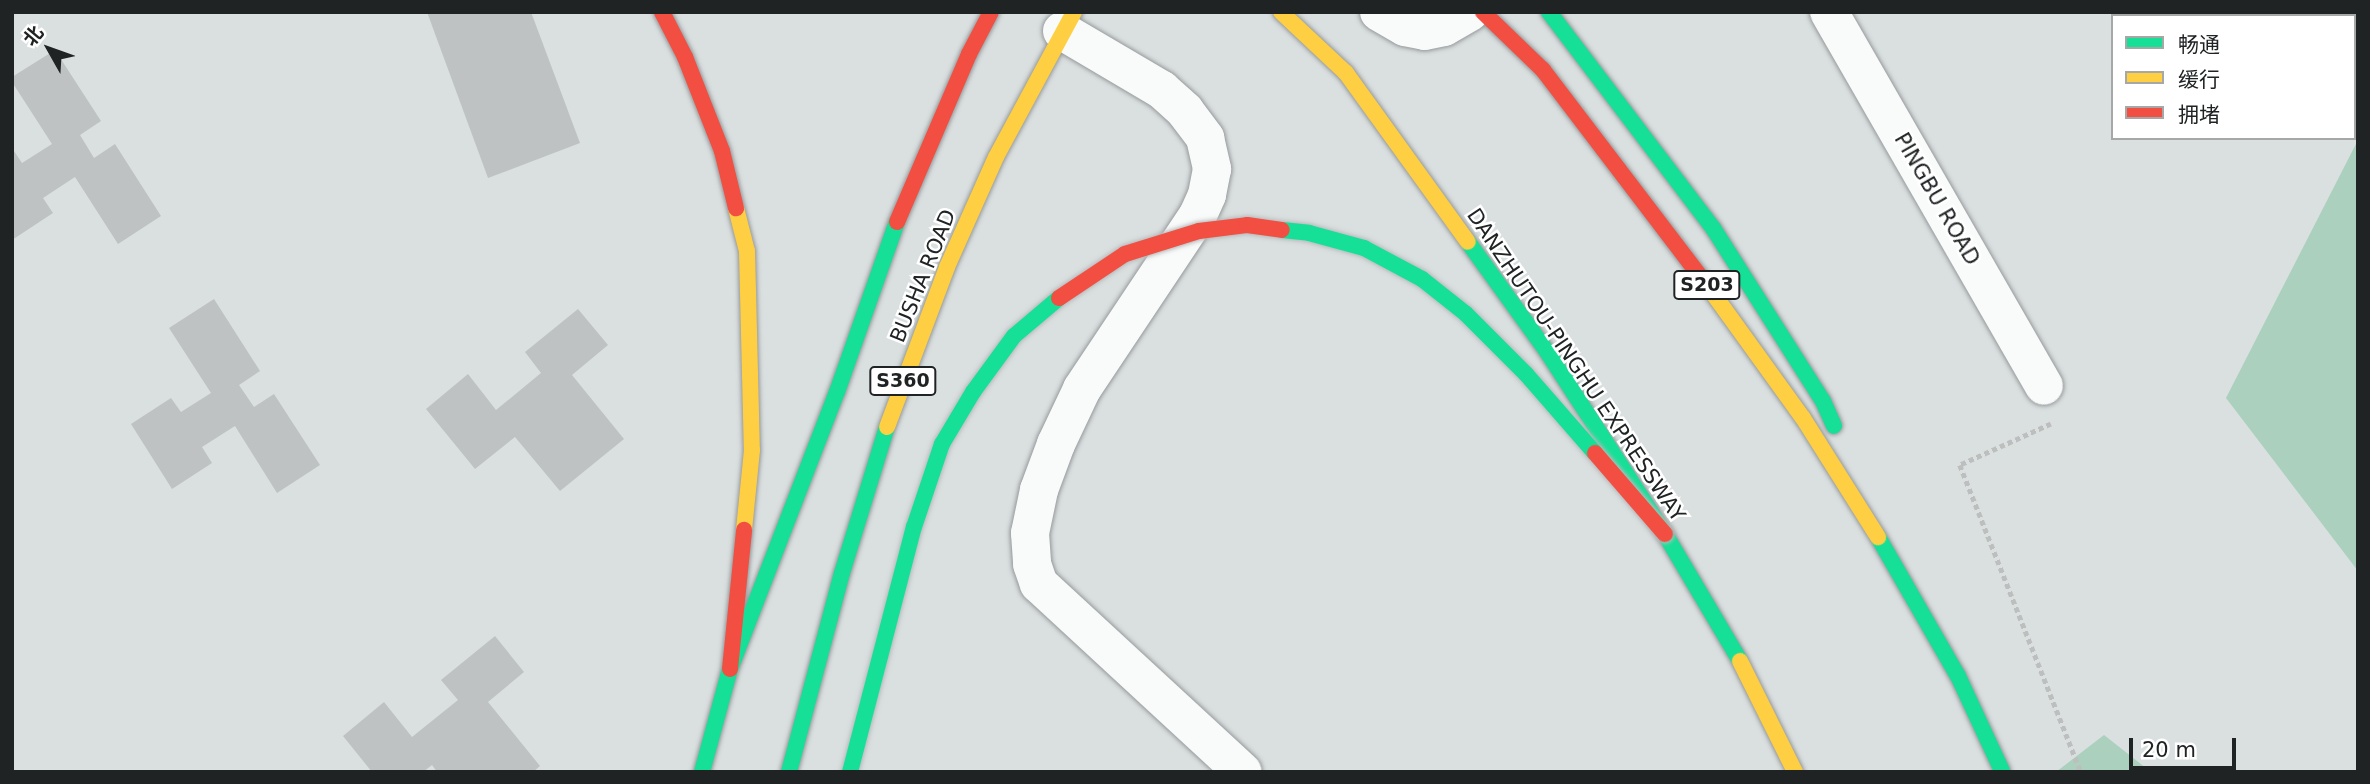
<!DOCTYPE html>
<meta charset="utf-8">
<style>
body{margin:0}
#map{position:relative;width:2370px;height:784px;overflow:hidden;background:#dadfe0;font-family:"DejaVu Sans","Noto Sans SC",sans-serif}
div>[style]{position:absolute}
.green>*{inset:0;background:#abd0be}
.building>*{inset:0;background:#bec2c3}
.path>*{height:4.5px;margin-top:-2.25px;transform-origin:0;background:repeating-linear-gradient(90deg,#bdbebe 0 5px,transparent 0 8.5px)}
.roads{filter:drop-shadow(0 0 2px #969a9b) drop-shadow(0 0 2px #969a9b)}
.street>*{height:38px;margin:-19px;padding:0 19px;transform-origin:19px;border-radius:19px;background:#f9fafa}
.fast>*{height:16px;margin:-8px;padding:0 8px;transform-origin:8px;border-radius:8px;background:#16e098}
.slow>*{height:16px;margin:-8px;padding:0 8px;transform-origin:8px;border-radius:8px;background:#ffcf43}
.jam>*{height:16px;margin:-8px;padding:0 8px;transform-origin:8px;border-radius:8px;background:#f24e42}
.bridges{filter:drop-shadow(0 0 2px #b8bbbc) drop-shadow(0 0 2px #b8bbbc)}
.fast-bridge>*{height:16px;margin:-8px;padding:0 8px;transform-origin:8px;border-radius:8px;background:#16e098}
.jam-bridge>*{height:16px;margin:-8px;padding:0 8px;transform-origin:8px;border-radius:8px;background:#f24e42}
span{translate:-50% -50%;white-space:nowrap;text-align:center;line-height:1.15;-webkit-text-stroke:5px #fff;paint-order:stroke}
.shield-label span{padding:2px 5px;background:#fff;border:2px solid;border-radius:5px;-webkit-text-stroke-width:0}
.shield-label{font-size:19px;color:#202324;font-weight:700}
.street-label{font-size:21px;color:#202324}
.frame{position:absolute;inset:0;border:14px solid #202324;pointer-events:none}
.legend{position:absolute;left:2111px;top:14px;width:245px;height:126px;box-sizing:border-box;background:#fff;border:2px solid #a6a7a7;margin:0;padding:9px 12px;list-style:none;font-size:21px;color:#202324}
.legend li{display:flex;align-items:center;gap:14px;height:35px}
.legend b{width:35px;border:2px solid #a6a7a7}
.north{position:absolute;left:14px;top:14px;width:70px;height:70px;-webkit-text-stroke:5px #fff;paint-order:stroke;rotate:310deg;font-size:19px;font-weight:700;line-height:28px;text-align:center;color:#202324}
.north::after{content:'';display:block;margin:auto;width:24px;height:32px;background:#202324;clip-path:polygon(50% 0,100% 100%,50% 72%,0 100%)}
.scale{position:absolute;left:2129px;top:738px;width:107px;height:32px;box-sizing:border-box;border:4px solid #202324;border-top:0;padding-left:9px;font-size:21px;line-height:24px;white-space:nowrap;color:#202324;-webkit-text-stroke:5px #fff;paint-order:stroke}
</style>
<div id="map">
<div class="green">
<i style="clip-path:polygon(2358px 140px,2358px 571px,2226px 398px)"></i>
<i style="clip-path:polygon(2104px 735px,2151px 772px,2056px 772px)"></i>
</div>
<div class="building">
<i style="clip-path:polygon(427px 12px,531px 12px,580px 143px,488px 178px)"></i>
<i style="clip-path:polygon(55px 50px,101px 121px,80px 135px,94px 158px,115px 144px,161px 216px,118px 244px,75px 177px,43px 198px,53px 213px,12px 240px,12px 148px,22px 163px,52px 144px,12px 82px,12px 77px)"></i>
<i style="clip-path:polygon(214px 299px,260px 371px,239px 385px,254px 407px,274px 394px,320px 465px,277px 493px,235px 426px,202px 447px,212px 463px,172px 489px,131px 424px,171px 398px,181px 412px,211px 393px,169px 328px)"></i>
<i style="clip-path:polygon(578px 309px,608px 345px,572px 375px,624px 439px,560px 491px,515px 437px,475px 469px,426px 409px,468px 374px,496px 410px,541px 373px,525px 352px)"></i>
<i style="clip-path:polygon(495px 636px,524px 672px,488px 702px,540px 766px,533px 772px,437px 772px,432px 765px,423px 772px,372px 772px,343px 736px,384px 702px,412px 737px,458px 700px,441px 680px)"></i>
</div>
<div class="path">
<i style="left:2051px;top:424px;width:100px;rotate:155.7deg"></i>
<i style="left:1960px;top:465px;width:330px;rotate:68.5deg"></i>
</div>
<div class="roads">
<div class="street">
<i style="left:1379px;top:12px;width:30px;rotate:30deg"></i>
<i style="left:1405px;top:27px;width:20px;rotate:11deg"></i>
<i style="left:1425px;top:31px;width:19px;rotate:-12deg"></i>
<i style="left:1444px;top:27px;width:30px;rotate:-30deg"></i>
<i style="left:1829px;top:12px;width:431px;rotate:60.1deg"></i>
<i style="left:1062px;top:31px;width:116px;rotate:30.5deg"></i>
<i style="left:1162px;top:90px;width:31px;rotate:42deg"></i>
<i style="left:1185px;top:111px;width:34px;rotate:53deg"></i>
<i style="left:1205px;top:138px;width:32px;rotate:77deg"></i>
<i style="left:1212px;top:169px;width:26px;rotate:101deg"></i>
<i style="left:1207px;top:195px;width:22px;rotate:114deg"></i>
<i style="left:1198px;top:215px;width:209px;rotate:123.7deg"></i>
<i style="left:1082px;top:389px;width:61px;rotate:115.3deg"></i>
<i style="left:1056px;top:444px;width:49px;rotate:110.3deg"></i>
<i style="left:1039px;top:490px;width:44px;rotate:101.8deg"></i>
<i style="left:1030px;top:533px;width:31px;rotate:86deg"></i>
<i style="left:1032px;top:564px;width:21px;rotate:71deg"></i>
<i style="left:1039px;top:584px;width:277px;rotate:42.7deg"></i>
</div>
<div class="fast">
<i style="left:1549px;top:12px;width:271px;rotate:52.8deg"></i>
<i style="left:1713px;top:228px;width:205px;rotate:57.6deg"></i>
<i style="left:1823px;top:401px;width:27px;rotate:66deg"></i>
<i style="left:1468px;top:242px;width:137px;rotate:54.2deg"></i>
<i style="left:1548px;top:353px;width:216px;rotate:57.1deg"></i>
<i style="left:1665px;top:534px;width:147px;rotate:59.4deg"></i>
<i style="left:1878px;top:537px;width:160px;rotate:60.1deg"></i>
<i style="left:1958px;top:676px;width:105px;rotate:65.1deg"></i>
<i style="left:702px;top:772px;width:107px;rotate:-74.8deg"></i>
<i style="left:730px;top:669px;width:297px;rotate:-68.9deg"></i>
<i style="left:837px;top:392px;width:180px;rotate:-70.6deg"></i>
<i style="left:789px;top:772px;width:206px;rotate:-75.1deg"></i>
<i style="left:842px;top:573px;width:153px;rotate:-72.9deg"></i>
</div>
<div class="slow">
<i style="left:1281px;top:12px;width:89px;rotate:43.2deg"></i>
<i style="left:1346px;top:73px;width:208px;rotate:54.2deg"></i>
<i style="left:736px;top:208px;width:44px;rotate:75.7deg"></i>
<i style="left:747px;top:251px;width:199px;rotate:88.6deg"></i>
<i style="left:752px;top:450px;width:80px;rotate:95.7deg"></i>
<i style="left:1712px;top:292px;width:155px;rotate:54.2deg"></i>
<i style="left:1803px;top:418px;width:141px;rotate:57.8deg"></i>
<i style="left:887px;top:427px;width:171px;rotate:-69.4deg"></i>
<i style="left:947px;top:267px;width:120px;rotate:-66deg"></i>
<i style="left:996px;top:157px;width:165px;rotate:-61.7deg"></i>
<i style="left:1740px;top:661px;width:124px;rotate:63.6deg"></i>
</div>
<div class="jam">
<i style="left:662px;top:12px;width:51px;rotate:62.9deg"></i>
<i style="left:685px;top:57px;width:101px;rotate:68.5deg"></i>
<i style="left:722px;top:151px;width:59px;rotate:76.2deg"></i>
<i style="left:1483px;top:12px;width:83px;rotate:44deg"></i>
<i style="left:1543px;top:70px;width:279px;rotate:52.7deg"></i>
<i style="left:897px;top:222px;width:183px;rotate:-66.8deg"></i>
<i style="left:969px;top:54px;width:47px;rotate:-62.4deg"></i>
<i style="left:730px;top:669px;width:140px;rotate:-84.2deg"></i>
</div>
</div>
<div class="bridges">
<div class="fast-bridge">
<i style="left:1282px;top:230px;width:27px;rotate:6deg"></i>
<i style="left:1309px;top:233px;width:57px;rotate:15.3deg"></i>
<i style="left:1364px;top:248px;width:66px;rotate:28.1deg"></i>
<i style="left:1422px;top:279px;width:56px;rotate:38.5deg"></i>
<i style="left:1466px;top:314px;width:85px;rotate:45deg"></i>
<i style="left:1526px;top:374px;width:105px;rotate:48.9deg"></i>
<i style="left:850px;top:772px;width:253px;rotate:-75.4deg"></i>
<i style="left:914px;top:527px;width:88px;rotate:-71.4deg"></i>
<i style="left:942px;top:444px;width:61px;rotate:-59.2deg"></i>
<i style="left:973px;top:392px;width:69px;rotate:-53.8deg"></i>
<i style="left:1014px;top:336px;width:59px;rotate:-40.2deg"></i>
</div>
<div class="jam-bridge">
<i style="left:1059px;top:298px;width:79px;rotate:-33.7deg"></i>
<i style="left:1125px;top:254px;width:77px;rotate:-17.3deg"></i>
<i style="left:1199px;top:231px;width:48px;rotate:-7.1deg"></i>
<i style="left:1247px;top:225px;width:35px;rotate:8deg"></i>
<i style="left:1595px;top:453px;width:107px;rotate:49.2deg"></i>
</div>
</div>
<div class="shield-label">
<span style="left:1707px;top:285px">S203</span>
<span style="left:903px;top:381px">S360</span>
</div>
<div class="street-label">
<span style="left:1937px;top:199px;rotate:60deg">PINGBU ROAD</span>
<span style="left:923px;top:276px;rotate:-68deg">BUSHA ROAD</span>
<span style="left:1576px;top:365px;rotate:56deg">DANZHUTOU-PINGHU EXPRESSWAY</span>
</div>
<div class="frame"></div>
<ul class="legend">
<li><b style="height:9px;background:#16e098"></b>畅通</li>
<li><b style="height:9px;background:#ffcf43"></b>缓行</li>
<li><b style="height:9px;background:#f24e42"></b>拥堵</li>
</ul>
<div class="north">北</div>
<div class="scale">20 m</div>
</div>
